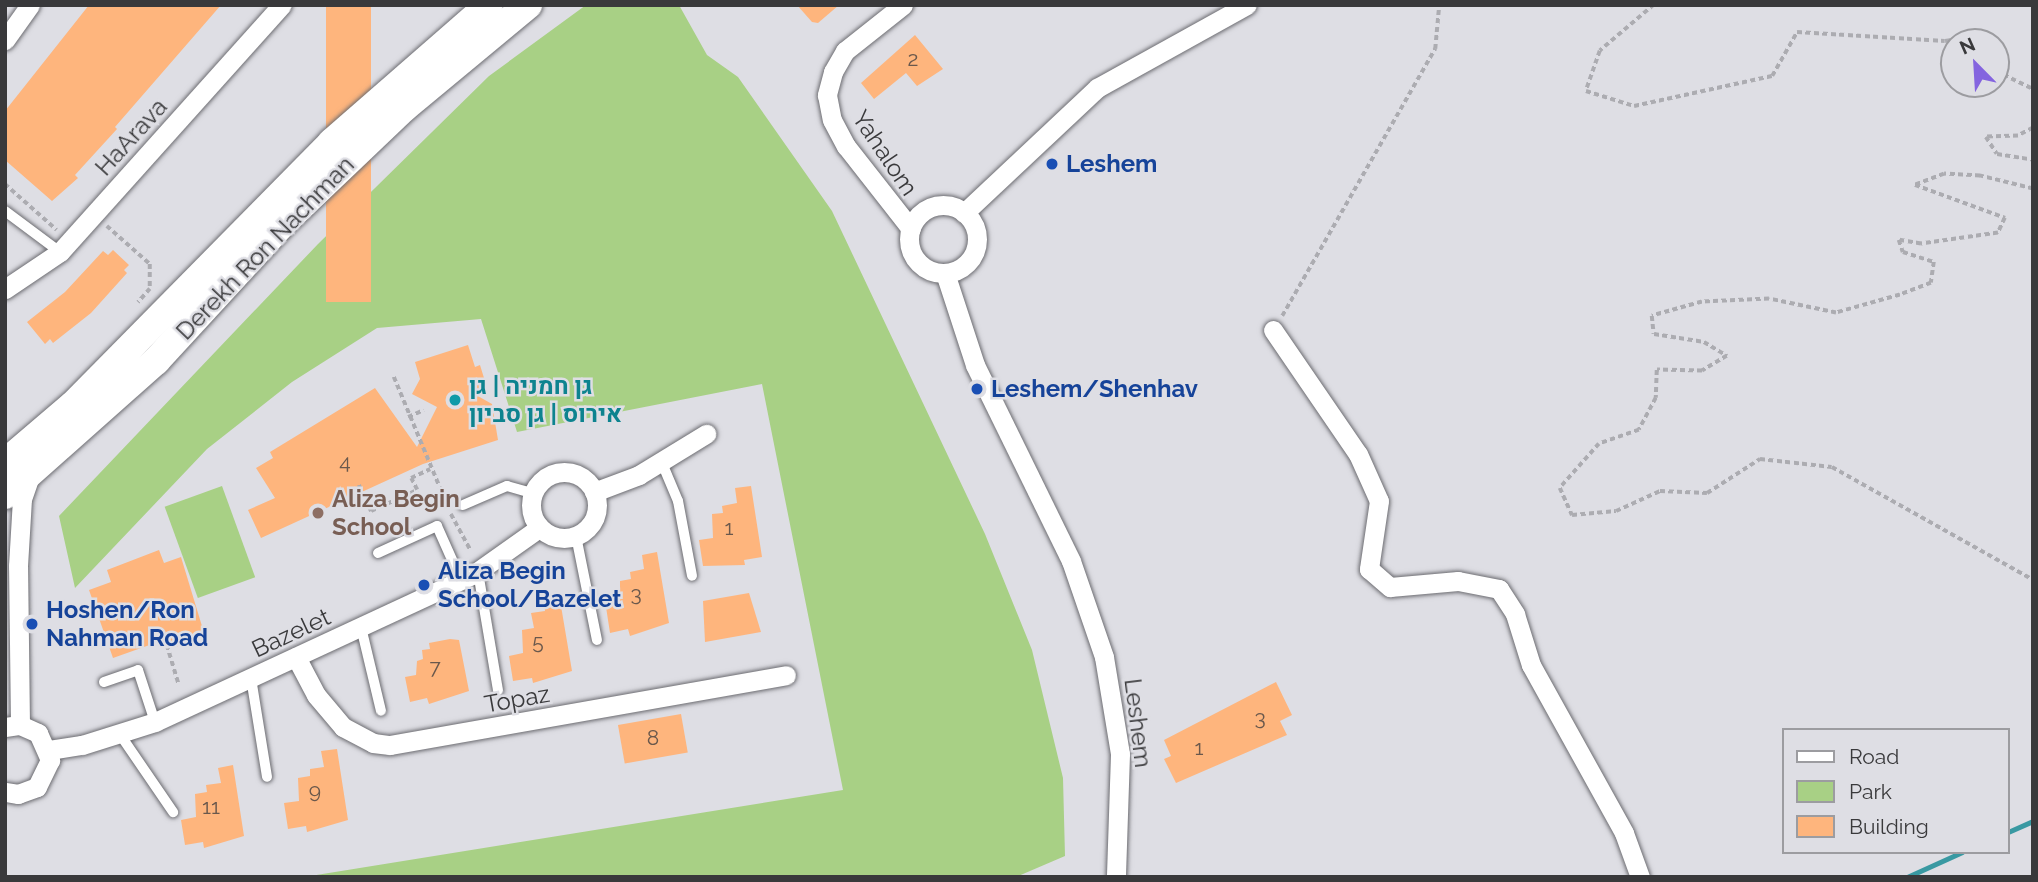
<!DOCTYPE html>
<meta charset="utf-8">
<style>
body{margin:0}
#map{position:relative;width:2038px;height:882px;overflow:hidden;background:#dedee4;font-family:Raleway,Heebo,sans-serif}
div>[style]{position:absolute}
.green>*{inset:0;background:#a8d085;transform-origin:0 0}
.stream>*{height:5px;margin:-2.5px;padding:0 2.5px;transform-origin:2.5px;border-radius:2.5px;background:#3999a2}
.building>*{inset:0;background:#feb57d;transform-origin:0 0}
.path>*{height:3.5px;margin-top:-1.75px;transform-origin:0;background:repeating-linear-gradient(90deg,#acacb1 0 5px,transparent 0 8.5px)}
.roads{filter:drop-shadow(0 0 2px #6c6c71) drop-shadow(0 0 2px #6c6c71)}
.lane>*{height:10px;margin:-5px;padding:0 5px;transform-origin:5px;border-radius:5px;background:#fff}
.street>*{height:19px;margin:-9.5px;padding:0 9.5px;transform-origin:9.5px;border-radius:9.5px;background:#fff}
.street>.ring{margin:-9.5px;padding:0;box-sizing:content-box;background:none;border:19px solid #fff;border-radius:50%}
.secondary>*{height:28px;margin:-14px;padding:0 14px;transform-origin:14px;border-radius:14px;background:#fff}
.dots>*{width:19px;height:19px;translate:-50% -50%;box-sizing:border-box;border:4px solid #dedee4;border-radius:50%}
span{translate:-50% -50%;white-space:nowrap;text-align:center;line-height:1.15;-webkit-text-stroke:5px #dedee4;paint-order:stroke}
.number-label{font-size:21px;color:#6a584c}
.number-label span{-webkit-text-stroke-width:0}
.street-label{font-size:24px;color:#39393b}
.transit-label{font-size:24px;color:#164399;font-weight:700}
.left{translate:0 -50%;text-align:left}
.culture-label{font-size:24px;color:#0d838f;font-weight:700}
.education-label{font-size:24px;color:#785e54;font-weight:700}
.frame{position:absolute;inset:0;border:7px solid #39393b;pointer-events:none}
.legend{position:absolute;left:1782px;top:728px;width:228px;height:126px;box-sizing:border-box;background:#dedee4;border:2px solid #9c9ca0;margin:0;padding:9px 12px;list-style:none;font-size:21px;color:#39393b}
.legend li{display:flex;align-items:center;gap:14px;height:35px}
.legend b{width:35px;border:2px solid #9c9ca0}
.north{position:absolute;left:1940px;top:28px;width:70px;height:70px;box-sizing:border-box;background:#dedee4;border:2px solid #9c9ca0;border-radius:50%;rotate:336deg;font-size:19px;font-weight:700;line-height:28px;text-align:center;color:#39393b}
.north::after{content:'';display:block;margin:auto;width:24px;height:32px;background:#8464df;clip-path:polygon(50% 0,100% 100%,50% 72%,0 100%)}
</style>
<div id="map">
<div class="green">
<i style="clip-path:polygon(586px 5px,679px 5px,707px 55px,738px 77px,832px 211px,985px 534px,1032px 650px,1063px 778px,1065px 856px,1016px 877px,304px 877px,843px 790px,762px 384px,517px 432px,481px 319px,377px 328px,292px 382px,207px 449px,75px 588px,59px 516px,318px 244px,489px 76px)"></i>
<i style="left:222px;top:486px;width:97px;height:61px;rotate:70deg"></i>
</div>
<div class="stream">
<i style="left:2008px;top:832px;width:27px;rotate:-24deg"></i>
<i style="left:1907px;top:877px;width:60px;rotate:-24.4deg"></i>
</div>
<div class="building">
<i style="clip-path:polygon(89px 5px,221px 5px,115px 127px,117px 129px,75px 175px,78px 178px,52px 201px,5px 160px,5px 111px)"></i>
<i style="left:326px;top:5px;width:45px;height:297px"></i>
<i style="clip-path:polygon(797px 5px,839px 5px,818px 23px,812px 22px)"></i>
<i style="clip-path:polygon(915px 35px,943px 69px,917px 86px,906px 73px,874px 99px,861px 83px)"></i>
<i style="clip-path:polygon(113px 250px,129px 265px,124px 270px,127px 273px,91px 313px,53px 343px,50px 339px,45px 344px,27px 322px,65px 292px,103px 251px,108px 255px)"></i>
<i style="clip-path:polygon(468px 345px,475px 367px,480px 365px,484px 378px,476px 395px,492px 404px,498px 440px,423px 464px,261px 538px,248px 510px,275px 498px,256px 468px,273px 458px,270px 452px,375px 388px,417px 447px,437px 407px,412px 394px,420px 379px,415px 362px)"></i>
<i style="clip-path:polygon(751px 486px,762px 557px,744px 560px,745px 565px,703px 566px,699px 540px,713px 538px,712px 514px,723px 513px,722px 506px,737px 503px,735px 488px)"></i>
<i style="clip-path:polygon(159px 550px,164px 563px,181px 557px,205px 636px,173px 648px,172px 643px,161px 647px,158px 642px,113px 658px,89px 590px,111px 582px,107px 570px)"></i>
<i style="clip-path:polygon(657px 552px,669px 623px,630px 636px,628px 629px,610px 633px,606px 607px,620px 604px,620px 581px,631px 579px,630px 572px,644px 569px,642px 555px)"></i>
<i style="clip-path:polygon(749px 593px,761px 632px,705px 642px,703px 601px)"></i>
<i style="clip-path:polygon(560px 600px,572px 671px,533px 683px,532px 678px,513px 681px,509px 656px,523px 653px,522px 630px,534px 628px,531px 613px,545px 611px,544px 603px)"></i>
<i style="clip-path:polygon(450px 639px,459px 640px,469px 691px,429px 704px,427px 698px,410px 702px,405px 677px,416px 675px,417px 661px,423px 659px,422px 650px,430px 649px,429px 643px)"></i>
<i style="clip-path:polygon(1276px 682px,1292px 715px,1280px 721px,1287px 735px,1176px 783px,1164px 759px,1171px 756px,1164px 740px)"></i>
<i style="left:681px;top:714px;width:39px;height:64px;rotate:80deg"></i>
<i style="clip-path:polygon(337px 749px,348px 820px,307px 832px,306px 826px,288px 829px,284px 803px,299px 801px,298px 778px,310px 776px,310px 769px,324px 767px,321px 751px)"></i>
<i style="clip-path:polygon(233px 765px,244px 836px,204px 848px,203px 842px,185px 845px,181px 820px,196px 817px,195px 794px,207px 792px,206px 785px,221px 783px,218px 768px)"></i>
</div>
<div class="path">
<i style="left:1654px;top:5px;width:71px;rotate:139.6deg"></i>
<i style="left:1600px;top:51px;width:42px;rotate:109.3deg"></i>
<i style="left:1586px;top:91px;width:50px;rotate:17.4deg"></i>
<i style="left:1634px;top:106px;width:141px;rotate:-12.3deg"></i>
<i style="left:1772px;top:76px;width:51px;rotate:-60.4deg"></i>
<i style="left:1797px;top:32px;width:148px;rotate:3.5deg"></i>
<i style="left:1945px;top:41px;width:36px;rotate:-9deg"></i>
<i style="left:1981px;top:35px;width:7px;rotate:82deg"></i>
<i style="left:1996px;top:71px;width:41px;rotate:25.9deg"></i>
<i style="left:2033px;top:128px;width:17px;rotate:152deg"></i>
<i style="left:2018px;top:136px;width:32px;rotate:178deg"></i>
<i style="left:1986px;top:137px;width:20px;rotate:57deg"></i>
<i style="left:1997px;top:154px;width:36px;rotate:9deg"></i>
<i style="left:5px;top:184px;width:69px;rotate:41.5deg"></i>
<i style="left:2033px;top:189px;width:55px;rotate:-166.2deg"></i>
<i style="left:1980px;top:176px;width:36px;rotate:-177deg"></i>
<i style="left:1944px;top:174px;width:31px;rotate:159deg"></i>
<i style="left:1915px;top:185px;width:96px;rotate:20.1deg"></i>
<i style="left:2005px;top:218px;width:17px;rotate:115deg"></i>
<i style="left:1998px;top:233px;width:78px;rotate:171.9deg"></i>
<i style="left:1921px;top:244px;width:22px;rotate:-170deg"></i>
<i style="left:1899px;top:240px;width:13px;rotate:72deg"></i>
<i style="left:1903px;top:252px;width:33px;rotate:18deg"></i>
<i style="left:1934px;top:262px;width:21px;rotate:98deg"></i>
<i style="left:1931px;top:283px;width:33px;rotate:159deg"></i>
<i style="left:1900px;top:295px;width:66px;rotate:164.3deg"></i>
<i style="left:1836px;top:313px;width:68px;rotate:-168.2deg"></i>
<i style="left:1769px;top:299px;width:67px;rotate:177.4deg"></i>
<i style="left:1702px;top:302px;width:52px;rotate:164.4deg"></i>
<i style="left:1652px;top:316px;width:18px;rotate:84deg"></i>
<i style="left:1654px;top:334px;width:51px;rotate:9.1deg"></i>
<i style="left:1704px;top:342px;width:27px;rotate:31deg"></i>
<i style="left:1727px;top:356px;width:29px;rotate:149deg"></i>
<i style="left:1702px;top:371px;width:45px;rotate:-178.7deg"></i>
<i style="left:1657px;top:370px;width:28px;rotate:92deg"></i>
<i style="left:1656px;top:398px;width:36px;rotate:118deg"></i>
<i style="left:1639px;top:430px;width:42px;rotate:160.7deg"></i>
<i style="left:1599px;top:444px;width:59px;rotate:131.6deg"></i>
<i style="left:1560px;top:488px;width:30px;rotate:66deg"></i>
<i style="left:1572px;top:515px;width:44px;rotate:-5.2deg"></i>
<i style="left:1616px;top:511px;width:48px;rotate:-24.4deg"></i>
<i style="left:1660px;top:491px;width:47px;rotate:2.4deg"></i>
<i style="left:1707px;top:493px;width:63px;rotate:-32.7deg"></i>
<i style="left:1760px;top:459px;width:72px;rotate:6.3deg"></i>
<i style="left:1832px;top:467px;width:231px;rotate:29.3deg"></i>
<i style="left:107px;top:226px;width:57px;rotate:41.5deg"></i>
<i style="left:150px;top:264px;width:25px;rotate:90deg"></i>
<i style="left:150px;top:289px;width:18px;rotate:131deg"></i>
<i style="left:1282px;top:316px;width:308px;rotate:-60.2deg"></i>
<i style="left:1435px;top:49px;width:44px;rotate:-84.8deg"></i>
<i style="left:394px;top:377px;width:141px;rotate:67.4deg"></i>
<i style="left:408px;top:417px;width:17px;rotate:-24deg"></i>
<i style="left:359px;top:485px;width:29px;rotate:65deg"></i>
<i style="left:371px;top:511px;width:51px;rotate:-24.5deg"></i>
<i style="left:417px;top:490px;width:13px;rotate:-117deg"></i>
<i style="left:411px;top:478px;width:21px;rotate:-25deg"></i>
<i style="left:451px;top:514px;width:42px;rotate:61.6deg"></i>
<i style="left:167px;top:645px;width:42px;rotate:73.3deg"></i>
</div>
<div class="roads">
<div class="lane">
<i style="left:5px;top:211px;width:69px;rotate:36.7deg"></i>
<i style="left:662px;top:463px;width:41px;rotate:67.2deg"></i>
<i style="left:678px;top:501px;width:76px;rotate:79.4deg"></i>
<i style="left:463px;top:505px;width:48px;rotate:-23.4deg"></i>
<i style="left:507px;top:486px;width:26px;rotate:16deg"></i>
<i style="left:576px;top:536px;width:106px;rotate:78.6deg"></i>
<i style="left:378px;top:553px;width:65px;rotate:-24.6deg"></i>
<i style="left:437px;top:526px;width:59px;rotate:66deg"></i>
<i style="left:478px;top:572px;width:120px;rotate:80.4deg"></i>
<i style="left:361px;top:627px;width:86px;rotate:76.6deg"></i>
<i style="left:251px;top:678px;width:100px;rotate:80.8deg"></i>
<i style="left:104px;top:682px;width:36px;rotate:-19deg"></i>
<i style="left:138px;top:670px;width:55px;rotate:71.9deg"></i>
<i style="left:119px;top:733px;width:96px;rotate:55.6deg"></i>
</div>
<div class="street">
<i style="left:903px;top:5px;width:74px;rotate:141.6deg"></i>
<i style="left:845px;top:51px;width:24px;rotate:120deg"></i>
<i style="left:833px;top:72px;width:24px;rotate:105deg"></i>
<i style="left:827px;top:95px;width:25px;rotate:79deg"></i>
<i style="left:832px;top:120px;width:30px;rotate:62deg"></i>
<i style="left:846px;top:146px;width:105px;rotate:51.9deg"></i>
<i style="left:5px;top:40px;width:43px;rotate:-54.5deg"></i>
<i class="ring" style="left:909px;top:205px;width:49px;height:49px"></i>
<i style="left:964px;top:213px;width:183px;rotate:-43.2deg"></i>
<i style="left:1097px;top:88px;width:171px;rotate:-29deg"></i>
<i style="left:945px;top:273px;width:97px;rotate:71.9deg"></i>
<i style="left:975px;top:365px;width:218px;rotate:63.9deg"></i>
<i style="left:1071px;top:561px;width:102px;rotate:71deg"></i>
<i style="left:1104px;top:657px;width:98px;rotate:80.6deg"></i>
<i style="left:1120px;top:754px;width:123px;rotate:91.9deg"></i>
<i style="left:5px;top:289px;width:66px;rotate:-33.9deg"></i>
<i style="left:60px;top:252px;width:332px;rotate:-48.1deg"></i>
<i style="left:1273px;top:330px;width:150px;rotate:55.6deg"></i>
<i style="left:1358px;top:454px;width:51px;rotate:65.9deg"></i>
<i style="left:1379px;top:501px;width:69px;rotate:98.4deg"></i>
<i style="left:1369px;top:569px;width:28px;rotate:41deg"></i>
<i style="left:1390px;top:587px;width:68px;rotate:-5deg"></i>
<i style="left:1458px;top:581px;width:42px;rotate:11deg"></i>
<i style="left:1499px;top:589px;width:30px;rotate:57deg"></i>
<i style="left:1515px;top:614px;width:53px;rotate:72.6deg"></i>
<i style="left:1531px;top:665px;width:192px;rotate:61deg"></i>
<i style="left:1624px;top:833px;width:47px;rotate:70deg"></i>
<i class="ring" style="left:531px;top:472px;width:47px;height:47px"></i>
<i style="left:594px;top:492px;width:48px;rotate:-20.7deg"></i>
<i style="left:639px;top:475px;width:79px;rotate:-31.5deg"></i>
<i style="left:296px;top:657px;width:43px;rotate:62.2deg"></i>
<i style="left:316px;top:695px;width:42px;rotate:49.8deg"></i>
<i style="left:343px;top:727px;width:34px;rotate:28deg"></i>
<i style="left:373px;top:743px;width:17px;rotate:7deg"></i>
<i style="left:390px;top:745px;width:402px;rotate:-10deg"></i>
<i style="left:20px;top:725px;width:159px;rotate:-90.7deg"></i>
<i style="left:18px;top:566px;width:67px;rotate:-86.6deg"></i>
<i style="left:22px;top:499px;width:24px;rotate:-71deg"></i>
<i style="left:5px;top:727px;width:15px;rotate:-8deg"></i>
<i style="left:20px;top:725px;width:20px;rotate:24deg"></i>
<i style="left:38px;top:733px;width:30px;rotate:66deg"></i>
<i style="left:50px;top:760px;width:30px;rotate:116deg"></i>
<i style="left:37px;top:787px;width:20px;rotate:160deg"></i>
<i style="left:18px;top:794px;width:13px;rotate:-171deg"></i>
<i style="left:49px;top:750px;width:33px;rotate:-9deg"></i>
<i style="left:82px;top:745px;width:77px;rotate:-17.5deg"></i>
<i style="left:155px;top:722px;width:352px;rotate:-24.9deg"></i>
<i style="left:474px;top:574px;width:80px;rotate:-35.3deg"></i>
</div>
<div class="secondary">
<i style="left:5px;top:463px;width:89px;rotate:-40.5deg"></i>
<i style="left:73px;top:405px;width:369px;rotate:-45.4deg"></i>
<i style="left:332px;top:142px;width:208px;rotate:-41.1deg"></i>
<i style="left:5px;top:495px;width:202px;rotate:-41.6deg"></i>
<i style="left:156px;top:361px;width:185px;rotate:-47.4deg"></i>
<i style="left:281px;top:225px;width:171px;rotate:-43.6deg"></i>
<i style="left:405px;top:107px;width:160px;rotate:-39.7deg"></i>
</div>
</div>
<div class="dots">
<i style="left:1052px;top:164px;background:#1a4fb4"></i>
<i style="left:977px;top:389px;background:#1a4fb4"></i>
<i style="left:455px;top:400px;background:#0f9aa8"></i>
<i style="left:318px;top:513px;background:#8d6e63"></i>
<i style="left:424px;top:585px;background:#1a4fb4"></i>
<i style="left:32px;top:624px;background:#1a4fb4"></i>
</div>
<div class="number-label">
<span style="left:913px;top:59px">2</span>
<span style="left:345px;top:462px">4</span>
<span style="left:729px;top:528px">1</span>
<span style="left:636px;top:594px">3</span>
<span style="left:538px;top:642px">5</span>
<span style="left:435px;top:667px">7</span>
<span style="left:1260px;top:718px">3</span>
<span style="left:653px;top:738px">8</span>
<span style="left:1199px;top:748px">1</span>
<span style="left:315px;top:791px">9</span>
<span style="left:211px;top:807px">11</span>
</div>
<div class="street-label">
<span style="left:131px;top:137px;rotate:-48deg">HaArava</span>
<span style="left:885px;top:153px;rotate:56deg">Yahalom</span>
<span style="left:265px;top:248px;rotate:-46deg">Derekh Ron Nachman</span>
<span style="left:291px;top:633px;rotate:-25deg">Bazelet</span>
<span style="left:517px;top:699px;rotate:-10deg">Topaz</span>
<span style="left:1138px;top:723px;rotate:83deg">Leshem</span>
</div>
<div class="transit-label">
<span class="left" style="left:1066px;top:164px">Leshem</span>
<span class="left" style="left:991px;top:389px">Leshem/Shenhav</span>
<span class="left" style="left:438px;top:585px">Aliza Begin<br>School/Bazelet</span>
<span class="left" style="left:46px;top:624px">Hoshen/Ron<br>Nahman Road</span>
</div>
<div class="culture-label">
<span class="left" style="left:469px;top:400px">גן חמניה | גן<br>אירוס | גן סביון</span>
</div>
<div class="education-label">
<span class="left" style="left:332px;top:513px">Aliza Begin<br>School</span>
</div>
<div class="frame"></div>
<ul class="legend">
<li><b style="height:9px;background:#fff"></b>Road</li>
<li><b style="height:19px;background:#a8d085"></b>Park</li>
<li><b style="height:19px;background:#feb57d"></b>Building</li>
</ul>
<div class="north">N</div>
</div>
